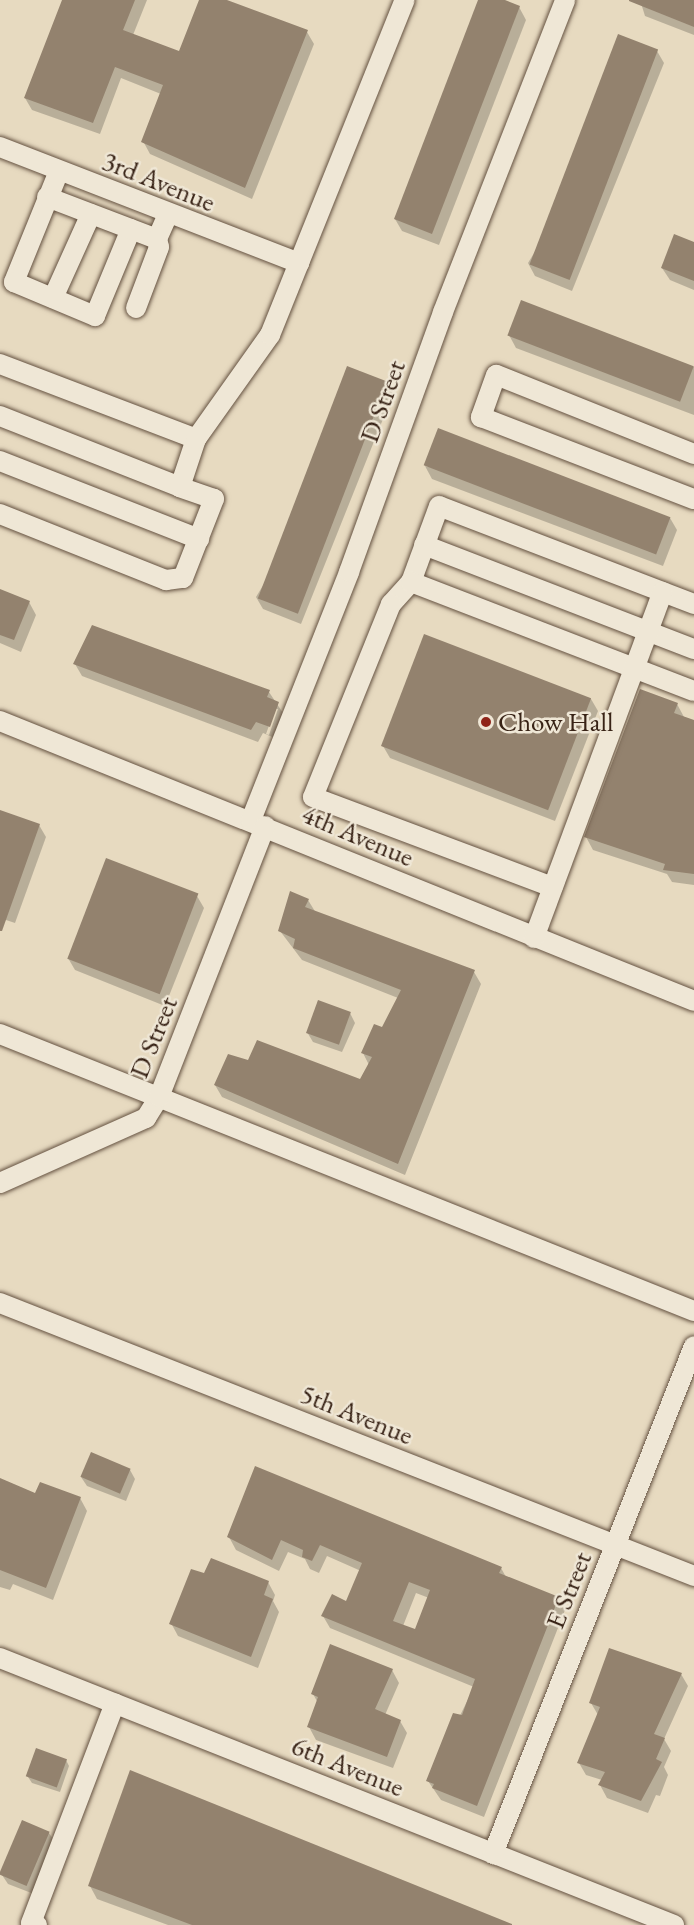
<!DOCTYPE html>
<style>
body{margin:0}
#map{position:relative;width:694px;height:1925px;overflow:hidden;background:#e7dac0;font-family:"EB Garamond",serif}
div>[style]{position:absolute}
.shadow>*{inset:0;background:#0003}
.building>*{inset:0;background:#93826e;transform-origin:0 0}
.roads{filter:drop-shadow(0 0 2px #645140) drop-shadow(0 0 2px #645140)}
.minor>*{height:20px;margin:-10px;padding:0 10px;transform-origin:10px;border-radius:10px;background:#efe7d6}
.dots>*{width:16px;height:16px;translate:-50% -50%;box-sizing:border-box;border:3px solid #efe7d6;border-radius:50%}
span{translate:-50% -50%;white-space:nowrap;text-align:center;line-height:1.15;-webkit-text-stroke:5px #efe7d6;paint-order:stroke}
.street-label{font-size:27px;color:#382316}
.poi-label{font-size:27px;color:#382316}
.left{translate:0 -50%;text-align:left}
</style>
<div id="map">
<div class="shadow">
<i style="clip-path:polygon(63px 0,147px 0,133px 35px,180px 53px,200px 0,224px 0,307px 32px,314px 44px,252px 199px,150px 154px,143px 141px,161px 94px,121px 78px,100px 134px,32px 110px,25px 98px)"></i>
<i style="clip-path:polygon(480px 0,501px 0,519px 7px,526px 20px,439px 245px,402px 231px,395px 219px)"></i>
<i style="clip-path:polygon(640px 0,694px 0,694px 35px,645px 16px)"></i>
<i style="clip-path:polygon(657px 51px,664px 63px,572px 291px,535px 276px,528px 263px)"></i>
<i style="clip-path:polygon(694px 243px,694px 290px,670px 280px,662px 268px)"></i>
<i style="clip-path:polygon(509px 335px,694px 367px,694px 415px,516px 348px)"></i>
<i style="clip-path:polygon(386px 382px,393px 394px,301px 624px,263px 609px,256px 597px)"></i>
<i style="clip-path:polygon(425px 466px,670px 518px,677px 530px,663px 566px,432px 479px)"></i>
<i style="clip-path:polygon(0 590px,29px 602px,36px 615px,21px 652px,0 643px)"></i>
<i style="clip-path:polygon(evenodd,75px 664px,269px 692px,285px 716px,277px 739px,263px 733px,258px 742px,82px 676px,75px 664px,275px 709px,278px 709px,269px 735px,266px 734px,275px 709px)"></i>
<i style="clip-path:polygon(591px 699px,598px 711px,555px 821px,390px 758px,383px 746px)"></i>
<i style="clip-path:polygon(677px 704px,684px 717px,694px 721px,694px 885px,672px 882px,667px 874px,593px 850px,586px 837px)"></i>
<i style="clip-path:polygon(0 811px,39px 825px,46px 837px,15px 923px,0 918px)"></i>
<i style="clip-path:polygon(197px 896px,204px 908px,165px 1006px,75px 970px,68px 958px)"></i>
<i style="clip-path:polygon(308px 900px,316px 913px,474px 972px,481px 984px,405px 1175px,222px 1097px,215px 1085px,249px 1062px,361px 1081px,369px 1065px,363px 1053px,383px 1028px,398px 998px,302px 960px,280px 931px)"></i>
<i style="clip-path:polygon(350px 1013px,355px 1023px,342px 1052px,313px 1042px,307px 1032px)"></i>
<i style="clip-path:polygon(evenodd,256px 1468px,501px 1568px,506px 1577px,558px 1598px,565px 1610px,484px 1817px,441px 1800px,428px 1781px,474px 1687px,330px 1628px,323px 1616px,347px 1603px,361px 1571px,327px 1556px,319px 1573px,310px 1569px,305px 1559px,288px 1552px,279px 1571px,236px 1550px,229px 1537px,256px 1468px,416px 1593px,429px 1598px,416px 1631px,403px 1626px,416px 1593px)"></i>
<i style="clip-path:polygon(130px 1470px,135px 1479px,126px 1501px,87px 1486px,81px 1477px)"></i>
<i style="clip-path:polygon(0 1480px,35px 1495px,80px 1498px,87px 1511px,53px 1600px,13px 1584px,10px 1590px,0 1587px)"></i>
<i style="clip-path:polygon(205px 1575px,268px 1582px,275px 1595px,273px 1601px,279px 1612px,258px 1668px,178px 1636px,171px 1623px)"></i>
<i style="clip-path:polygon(392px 1670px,399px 1683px,385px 1715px,400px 1721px,407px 1733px,393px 1768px,316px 1740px,309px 1727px,318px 1703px,313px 1694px)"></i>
<i style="clip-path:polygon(681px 1674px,688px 1686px,664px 1739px,671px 1751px,664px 1767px,668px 1775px,660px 1796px,656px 1795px,648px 1813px,607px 1798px,600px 1785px,602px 1780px,586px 1775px,579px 1763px,598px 1715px,591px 1703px)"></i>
<i style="clip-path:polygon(66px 1760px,69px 1766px,60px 1792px,32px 1783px,28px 1777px)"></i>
<i style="clip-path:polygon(49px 1833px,55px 1842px,34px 1894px,8px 1884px,2px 1875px)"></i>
<i style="clip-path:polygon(90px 1886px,510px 1925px,168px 1925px,97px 1899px)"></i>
</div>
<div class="building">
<i style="clip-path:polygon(62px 0,135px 0,123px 30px,179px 51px,199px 0,227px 0,308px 30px,245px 188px,141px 142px,163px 85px,115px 67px,93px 123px,24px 98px)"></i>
<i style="clip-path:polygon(478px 0,505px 0,520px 6px,432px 234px,394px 219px)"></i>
<i style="clip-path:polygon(629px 0,694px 0,694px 27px,629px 1px)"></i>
<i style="left:618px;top:34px;width:43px;height:247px;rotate:21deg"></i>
<i style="clip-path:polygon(674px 234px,694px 242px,694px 281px,661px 268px)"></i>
<i style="left:521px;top:300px;width:185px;height:38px;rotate:21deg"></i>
<i style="left:347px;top:366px;width:43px;height:249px;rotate:21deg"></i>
<i style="left:438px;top:428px;width:249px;height:40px;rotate:21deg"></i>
<i style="clip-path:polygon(0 589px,30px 601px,14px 640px,0 635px)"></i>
<i style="clip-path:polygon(92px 625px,270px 690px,267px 697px,279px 702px,270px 727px,256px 722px,251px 730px,73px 664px)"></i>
<i style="left:424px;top:634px;width:179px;height:120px;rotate:21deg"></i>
<i style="clip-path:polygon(640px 689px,678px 703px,674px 713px,694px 720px,694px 874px,663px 870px,665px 864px,584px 837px)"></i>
<i style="clip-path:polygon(0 810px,40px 824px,2px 931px,0 931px)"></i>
<i style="left:106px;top:858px;width:99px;height:108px;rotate:21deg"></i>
<i style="clip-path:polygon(290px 891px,309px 899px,305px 907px,475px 970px,398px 1164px,214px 1085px,228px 1054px,248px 1060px,257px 1040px,360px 1079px,372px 1057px,361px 1053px,374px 1024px,382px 1027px,401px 990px,293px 948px,295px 939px,278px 931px)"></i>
<i style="left:318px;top:1000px;width:35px;height:35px;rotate:20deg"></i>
<i style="left:91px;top:1452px;width:43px;height:27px;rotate:23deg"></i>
<i style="clip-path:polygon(evenodd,255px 1466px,502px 1567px,499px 1573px,559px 1597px,477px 1806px,432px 1788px,434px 1784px,426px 1781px,453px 1713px,462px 1715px,475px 1679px,321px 1616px,332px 1594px,346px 1601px,362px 1563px,320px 1545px,312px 1561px,302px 1557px,303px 1550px,281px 1540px,272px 1560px,227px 1537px,255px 1466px,409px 1582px,430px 1590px,415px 1629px,393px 1621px,409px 1582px)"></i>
<i style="clip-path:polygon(0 1478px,35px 1493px,40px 1482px,81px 1497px,46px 1588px,0 1570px)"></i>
<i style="clip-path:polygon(211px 1558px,269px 1581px,264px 1595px,273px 1599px,251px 1657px,169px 1624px,191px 1569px,204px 1573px)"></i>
<i style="clip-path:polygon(330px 1644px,393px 1669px,375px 1709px,401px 1720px,387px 1757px,307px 1727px,318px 1697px,311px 1694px)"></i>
<i style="clip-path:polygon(609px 1648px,682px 1673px,654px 1734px,665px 1738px,656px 1759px,662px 1762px,641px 1801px,598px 1785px,605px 1772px,577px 1763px,600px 1707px,589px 1703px)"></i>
<i style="left:36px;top:1748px;width:33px;height:30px;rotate:20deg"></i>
<i style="clip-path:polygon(130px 1770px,512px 1924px,512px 1925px,192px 1925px,88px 1886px)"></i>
<i style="left:22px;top:1820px;width:30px;height:59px;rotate:23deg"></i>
</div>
<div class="roads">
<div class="minor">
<i style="left:0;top:147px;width:321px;rotate:21.2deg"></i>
<i style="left:59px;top:171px;width:120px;rotate:112.1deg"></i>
<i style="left:14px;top:282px;width:88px;rotate:22.8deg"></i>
<i style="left:95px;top:316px;width:94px;rotate:-67.5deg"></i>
<i style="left:47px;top:197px;width:118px;rotate:20.9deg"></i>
<i style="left:157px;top:239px;width:27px;rotate:-66deg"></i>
<i style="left:53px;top:298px;width:92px;rotate:-65.7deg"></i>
<i style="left:136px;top:308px;width:65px;rotate:-69.3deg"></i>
<i style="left:159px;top:247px;width:8px;rotate:-104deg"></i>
<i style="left:0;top:364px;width:210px;rotate:20.9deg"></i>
<i style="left:0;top:416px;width:193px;rotate:21.5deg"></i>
<i style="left:694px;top:454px;width:213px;rotate:-158.2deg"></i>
<i style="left:496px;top:375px;width:45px;rotate:109.7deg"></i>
<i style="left:481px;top:417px;width:228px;rotate:21.1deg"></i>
<i style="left:0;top:461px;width:214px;rotate:21.4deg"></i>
<i style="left:0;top:514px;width:179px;rotate:21.7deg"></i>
<i style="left:166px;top:580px;width:17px;rotate:-7deg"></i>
<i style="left:183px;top:578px;width:85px;rotate:-68.6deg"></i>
<i style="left:214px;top:499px;width:36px;rotate:-161deg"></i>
<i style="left:180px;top:487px;width:51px;rotate:-71.6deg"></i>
<i style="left:196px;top:439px;width:128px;rotate:-54.6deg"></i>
<i style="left:270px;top:335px;width:361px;rotate:-68.1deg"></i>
<i style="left:424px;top:545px;width:289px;rotate:21.1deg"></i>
<i style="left:411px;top:582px;width:30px;rotate:132deg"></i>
<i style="left:391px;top:604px;width:208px;rotate:112deg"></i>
<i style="left:313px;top:797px;width:256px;rotate:20.6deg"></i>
<i style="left:694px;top:604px;width:273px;rotate:-159deg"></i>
<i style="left:439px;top:506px;width:81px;rotate:110.2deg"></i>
<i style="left:411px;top:582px;width:303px;rotate:21.1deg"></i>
<i style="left:0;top:721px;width:748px;rotate:21.97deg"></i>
<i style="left:251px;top:820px;width:267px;rotate:-68.4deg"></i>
<i style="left:349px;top:572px;width:276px;rotate:-70.1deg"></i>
<i style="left:443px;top:312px;width:335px;rotate:-68.6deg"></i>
<i style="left:534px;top:938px;width:369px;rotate:-69.6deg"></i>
<i style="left:0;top:1034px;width:747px;rotate:21.76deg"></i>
<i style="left:0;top:1183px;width:160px;rotate:-24deg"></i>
<i style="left:146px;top:1118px;width:25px;rotate:-58deg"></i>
<i style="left:159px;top:1097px;width:291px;rotate:-68.6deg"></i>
<i style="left:0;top:1303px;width:746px;rotate:21.47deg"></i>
<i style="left:0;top:1658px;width:725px;rotate:21.61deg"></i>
<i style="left:493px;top:1854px;width:546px;rotate:-68.41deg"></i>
<i style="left:37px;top:1925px;width:6px;rotate:-162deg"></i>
<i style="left:31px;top:1923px;width:235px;rotate:-69.1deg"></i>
</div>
</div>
<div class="dots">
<i style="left:486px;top:722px;background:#8f2418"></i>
</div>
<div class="street-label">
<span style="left:159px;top:181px;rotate:22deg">3rd Avenue</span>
<span style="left:382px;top:401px;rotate:-70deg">D Street</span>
<span style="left:358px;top:835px;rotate:23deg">4th Avenue</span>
<span style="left:153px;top:1037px;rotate:-68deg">D Street</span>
<span style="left:357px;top:1414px;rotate:22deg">5th Avenue</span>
<span style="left:568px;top:1590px;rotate:-68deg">E Street</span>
<span style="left:348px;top:1766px;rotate:22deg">6th Avenue</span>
</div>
<div class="poi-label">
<span class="left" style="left:498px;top:722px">Chow Hall</span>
</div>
</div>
